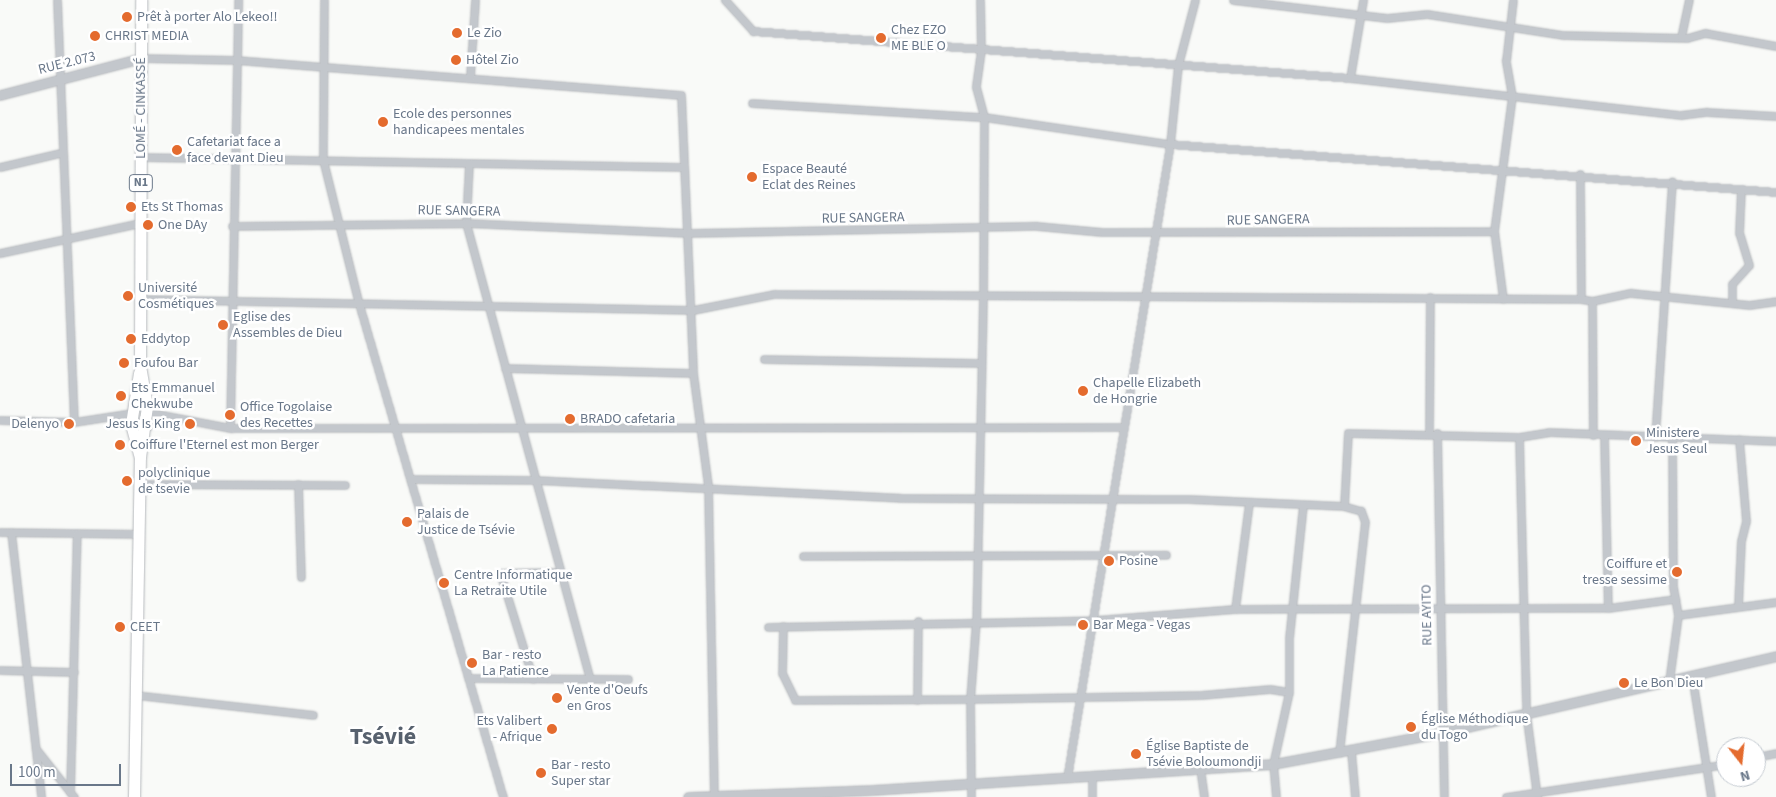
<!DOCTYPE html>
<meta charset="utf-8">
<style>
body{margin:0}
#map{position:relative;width:1776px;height:797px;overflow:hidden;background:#f9faf8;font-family:"Source Sans 3",sans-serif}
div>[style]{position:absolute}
.roads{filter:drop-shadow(0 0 1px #b7babe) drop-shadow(0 0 1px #b7babe)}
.minor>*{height:7px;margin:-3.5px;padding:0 3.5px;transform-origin:3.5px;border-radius:3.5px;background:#c3c7cc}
.tertiary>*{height:9px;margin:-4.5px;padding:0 4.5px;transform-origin:4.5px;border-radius:4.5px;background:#c3c7cc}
.trunk>*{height:11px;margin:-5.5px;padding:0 5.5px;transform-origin:5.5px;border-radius:5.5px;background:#fff}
.dots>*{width:14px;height:14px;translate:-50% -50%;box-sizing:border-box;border:2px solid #fff;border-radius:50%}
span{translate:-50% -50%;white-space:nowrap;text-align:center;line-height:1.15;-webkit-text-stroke:5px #fff;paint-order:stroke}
.shield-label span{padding:1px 4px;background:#fff;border:1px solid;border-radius:4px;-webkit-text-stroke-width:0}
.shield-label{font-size:12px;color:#697789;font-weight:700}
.poi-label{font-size:14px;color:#697789}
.left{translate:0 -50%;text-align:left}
.right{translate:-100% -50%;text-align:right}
.street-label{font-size:14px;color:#697789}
.town-label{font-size:24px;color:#57616e;font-weight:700}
.north{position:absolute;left:1716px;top:737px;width:50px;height:50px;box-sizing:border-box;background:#fff;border:1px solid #c3c9d0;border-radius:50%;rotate:164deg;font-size:14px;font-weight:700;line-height:20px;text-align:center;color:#697789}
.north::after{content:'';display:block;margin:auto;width:18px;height:22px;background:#e46b2e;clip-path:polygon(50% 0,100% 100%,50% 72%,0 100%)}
.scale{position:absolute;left:10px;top:764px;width:111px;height:22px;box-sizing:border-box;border:2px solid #697789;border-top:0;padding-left:6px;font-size:15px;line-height:18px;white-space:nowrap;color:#697789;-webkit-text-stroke:4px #fff;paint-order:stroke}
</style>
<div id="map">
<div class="roads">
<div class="minor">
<i style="left:57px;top:0;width:422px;rotate:87.7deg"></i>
<i style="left:324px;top:0;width:160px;rotate:90.4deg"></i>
<i style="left:323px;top:160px;width:148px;rotate:76deg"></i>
<i style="left:359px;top:304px;width:514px;rotate:73.72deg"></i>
<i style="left:725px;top:0;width:42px;rotate:47.9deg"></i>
<i style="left:753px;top:31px;width:599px;rotate:4.5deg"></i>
<i style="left:1350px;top:78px;width:333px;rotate:6.4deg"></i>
<i style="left:1681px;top:115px;width:26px;rotate:-7deg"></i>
<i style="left:1707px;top:112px;width:69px;rotate:3.3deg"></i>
<i style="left:980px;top:0;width:50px;rotate:88.9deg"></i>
<i style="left:981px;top:50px;width:37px;rotate:98deg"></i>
<i style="left:976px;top:87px;width:31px;rotate:75deg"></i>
<i style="left:984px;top:117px;width:180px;rotate:90.3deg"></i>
<i style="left:983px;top:297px;width:323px;rotate:91.2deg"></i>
<i style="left:976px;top:620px;width:79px;rotate:94.3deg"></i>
<i style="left:970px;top:699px;width:231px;rotate:-1deg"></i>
<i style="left:1201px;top:695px;width:69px;rotate:-5deg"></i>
<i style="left:1270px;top:689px;width:19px;rotate:9deg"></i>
<i style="left:1233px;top:0;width:155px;rotate:6.7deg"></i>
<i style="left:1387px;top:18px;width:40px;rotate:-5.7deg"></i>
<i style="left:1427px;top:14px;width:138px;rotate:8.8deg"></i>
<i style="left:1563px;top:35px;width:124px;rotate:1.4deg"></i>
<i style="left:1687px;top:38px;width:19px;rotate:-16deg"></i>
<i style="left:1705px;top:33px;width:72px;rotate:10.4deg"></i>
<i style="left:1681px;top:37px;width:38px;rotate:-78deg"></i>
<i style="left:142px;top:58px;width:94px;rotate:1.2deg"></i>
<i style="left:236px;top:60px;width:446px;rotate:4.5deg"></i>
<i style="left:681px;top:95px;width:278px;rotate:87.5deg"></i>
<i style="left:693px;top:373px;width:114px;rotate:82.4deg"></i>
<i style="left:708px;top:486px;width:309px;rotate:88.9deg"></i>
<i style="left:470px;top:76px;width:76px;rotate:-86.2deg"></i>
<i style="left:1350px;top:78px;width:79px;rotate:-80.5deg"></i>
<i style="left:752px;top:103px;width:232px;rotate:3.5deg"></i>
<i style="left:984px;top:117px;width:188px;rotate:8.3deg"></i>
<i style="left:1170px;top:144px;width:608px;rotate:4.53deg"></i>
<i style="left:141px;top:157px;width:541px;rotate:1.06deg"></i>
<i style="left:469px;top:163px;width:60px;rotate:92.9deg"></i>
<i style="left:466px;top:223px;width:473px;rotate:74.8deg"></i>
<i style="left:0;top:167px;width:62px;rotate:-13.1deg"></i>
<i style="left:232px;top:226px;width:234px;rotate:-0.7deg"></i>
<i style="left:466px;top:223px;width:223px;rotate:2.6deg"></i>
<i style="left:689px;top:233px;width:348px;rotate:-1.2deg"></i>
<i style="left:1037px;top:226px;width:65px;rotate:5.3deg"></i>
<i style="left:1102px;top:232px;width:392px;rotate:-0.1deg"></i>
<i style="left:0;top:253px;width:143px;rotate:-12.1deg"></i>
<i style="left:140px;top:299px;width:553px;rotate:1.14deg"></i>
<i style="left:693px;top:310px;width:83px;rotate:-11.2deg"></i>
<i style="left:774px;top:294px;width:807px;rotate:0.35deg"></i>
<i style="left:1581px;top:299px;width:125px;rotate:-90.5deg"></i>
<i style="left:1503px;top:299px;width:69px;rotate:-97.5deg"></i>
<i style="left:1494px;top:231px;width:136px;rotate:-82.4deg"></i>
<i style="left:1512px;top:96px;width:36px;rotate:-100deg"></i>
<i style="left:1506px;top:61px;width:61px;rotate:-83.5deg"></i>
<i style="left:1581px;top:299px;width:11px;rotate:10deg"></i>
<i style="left:1592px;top:301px;width:40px;rotate:-12deg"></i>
<i style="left:1631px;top:293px;width:119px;rotate:5.8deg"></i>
<i style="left:1749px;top:305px;width:27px;rotate:-8deg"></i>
<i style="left:1592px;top:301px;width:134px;rotate:89.6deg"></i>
<i style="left:1732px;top:303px;width:19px;rotate:-90deg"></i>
<i style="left:1732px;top:284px;width:25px;rotate:-48deg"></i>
<i style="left:1749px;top:265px;width:34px;rotate:-107deg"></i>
<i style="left:1739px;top:233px;width:44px;rotate:-87.4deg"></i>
<i style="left:764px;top:359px;width:214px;rotate:1.1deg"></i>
<i style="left:505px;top:368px;width:188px;rotate:1.5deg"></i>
<i style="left:147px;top:412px;width:85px;rotate:10.9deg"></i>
<i style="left:230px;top:428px;width:893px;rotate:-0.06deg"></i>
<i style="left:0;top:420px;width:74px;rotate:1.5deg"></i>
<i style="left:74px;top:422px;width:59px;rotate:-8.8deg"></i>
<i style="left:146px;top:427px;width:23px;rotate:-25deg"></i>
<i style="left:230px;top:428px;width:428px;rotate:-88.9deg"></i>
<i style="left:1429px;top:432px;width:135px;rotate:-89.6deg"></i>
<i style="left:1437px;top:433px;width:364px;rotate:88.9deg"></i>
<i style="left:1519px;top:437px;width:276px;rotate:88.5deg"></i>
<i style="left:1526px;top:713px;width:85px;rotate:82.5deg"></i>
<i style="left:1604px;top:437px;width:171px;rotate:88.7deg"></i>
<i style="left:1655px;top:437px;width:256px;rotate:-86.2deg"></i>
<i style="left:410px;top:479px;width:125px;rotate:0.5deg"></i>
<i style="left:535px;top:480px;width:365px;rotate:2.8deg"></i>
<i style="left:900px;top:498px;width:289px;rotate:0.2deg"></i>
<i style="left:1189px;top:499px;width:155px;rotate:2.6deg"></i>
<i style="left:1344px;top:506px;width:73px;rotate:-86.9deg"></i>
<i style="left:1348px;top:433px;width:171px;rotate:1.3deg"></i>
<i style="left:1519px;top:437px;width:30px;rotate:-9deg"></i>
<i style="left:1549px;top:432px;width:227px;rotate:2.3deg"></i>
<i style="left:139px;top:484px;width:206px;rotate:0.3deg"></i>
<i style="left:298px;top:484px;width:93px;rotate:88.2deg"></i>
<i style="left:0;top:532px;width:139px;rotate:0.8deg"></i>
<i style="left:11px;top:532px;width:267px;rotate:83.5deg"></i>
<i style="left:803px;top:556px;width:363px;rotate:-0.2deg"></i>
<i style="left:1738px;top:606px;width:65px;rotate:-87.4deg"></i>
<i style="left:1741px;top:541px;width:21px;rotate:-76deg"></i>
<i style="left:1746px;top:521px;width:82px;rotate:-94.9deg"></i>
<i style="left:1235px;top:609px;width:107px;rotate:-82.5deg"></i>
<i style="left:1678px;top:615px;width:99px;rotate:-7.6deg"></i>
<i style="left:783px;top:626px;width:47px;rotate:91.2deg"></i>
<i style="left:782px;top:673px;width:30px;rotate:64deg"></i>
<i style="left:795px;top:700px;width:175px;rotate:-0.3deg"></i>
<i style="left:970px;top:699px;width:98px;rotate:89.4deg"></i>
<i style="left:768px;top:627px;width:327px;rotate:-1.2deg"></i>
<i style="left:1095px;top:620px;width:140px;rotate:-4.5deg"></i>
<i style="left:1235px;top:609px;width:373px;rotate:-0.2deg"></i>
<i style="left:1608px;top:608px;width:68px;rotate:-7.7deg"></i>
<i style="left:0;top:670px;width:74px;rotate:1.5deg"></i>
<i style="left:1692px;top:677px;width:121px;rotate:81deg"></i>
<i style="left:468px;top:678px;width:160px;rotate:0.4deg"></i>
<i style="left:533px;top:679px;width:111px;rotate:-107.3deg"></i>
<i style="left:500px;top:573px;width:60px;rotate:-1deg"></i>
<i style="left:1669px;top:681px;width:67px;rotate:-82.2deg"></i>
<i style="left:1678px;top:615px;width:29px;rotate:-100deg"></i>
<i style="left:1673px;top:586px;width:148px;rotate:-90.4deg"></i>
<i style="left:136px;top:695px;width:178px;rotate:6.4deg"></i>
<i style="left:917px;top:700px;width:79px;rotate:-89.3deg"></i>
<i style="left:36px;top:749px;width:55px;rotate:51.7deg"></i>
<i style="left:1351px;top:751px;width:46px;rotate:85deg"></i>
<i style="left:1339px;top:753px;width:232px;rotate:-83.6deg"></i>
<i style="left:1365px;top:522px;width:12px;rotate:-110deg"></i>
<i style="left:1361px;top:511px;width:18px;rotate:-164deg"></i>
<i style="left:1756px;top:757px;width:20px;rotate:-11deg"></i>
<i style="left:1200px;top:768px;width:29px;rotate:82deg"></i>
<i style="left:1092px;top:776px;width:21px;rotate:90deg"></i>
<i style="left:1067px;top:778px;width:642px;rotate:-80.77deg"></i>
<i style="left:1170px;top:144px;width:79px;rotate:-84.2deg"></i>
<i style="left:1178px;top:65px;width:67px;rotate:-75.3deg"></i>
<i style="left:74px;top:797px;width:6px;rotate:-129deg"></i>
<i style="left:70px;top:792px;width:259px;rotate:-88.5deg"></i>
<i style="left:1276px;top:797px;width:33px;rotate:-95deg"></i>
<i style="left:1273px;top:764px;width:74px;rotate:-77.5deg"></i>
<i style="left:1289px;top:692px;width:54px;rotate:-90deg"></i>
<i style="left:1289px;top:638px;width:134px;rotate:-84deg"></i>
<i style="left:1506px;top:797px;width:222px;rotate:-8.5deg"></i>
</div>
<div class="tertiary">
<i style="left:0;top:95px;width:147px;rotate:-14.6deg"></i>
<i style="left:688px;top:797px;width:184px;rotate:-2.2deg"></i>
<i style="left:872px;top:790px;width:402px;rotate:-3.7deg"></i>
<i style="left:1273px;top:764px;width:171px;rotate:-10.5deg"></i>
<i style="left:1441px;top:733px;width:344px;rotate:-12.9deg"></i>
</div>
<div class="trunk">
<i style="left:139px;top:373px;width:52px;rotate:98.9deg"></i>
<i style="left:131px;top:424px;width:34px;rotate:75deg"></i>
<i style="left:134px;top:797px;width:340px;rotate:-89deg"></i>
<i style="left:140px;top:457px;width:51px;rotate:-82.2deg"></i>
<i style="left:147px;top:406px;width:41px;rotate:-99.9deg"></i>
<i style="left:140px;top:366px;width:366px;rotate:-89.8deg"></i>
</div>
</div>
<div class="dots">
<i style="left:127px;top:17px;background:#e46b2e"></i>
<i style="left:457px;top:33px;background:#e46b2e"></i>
<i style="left:95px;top:36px;background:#e46b2e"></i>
<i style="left:881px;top:38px;background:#e46b2e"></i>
<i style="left:456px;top:60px;background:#e46b2e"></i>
<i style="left:383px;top:122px;background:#e46b2e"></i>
<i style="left:177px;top:150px;background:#e46b2e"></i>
<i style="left:752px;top:177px;background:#e46b2e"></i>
<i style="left:131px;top:207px;background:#e46b2e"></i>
<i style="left:148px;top:225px;background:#e46b2e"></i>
<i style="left:128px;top:296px;background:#e46b2e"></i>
<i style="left:223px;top:325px;background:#e46b2e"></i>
<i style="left:131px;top:339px;background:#e46b2e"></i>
<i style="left:124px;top:363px;background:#e46b2e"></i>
<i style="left:1083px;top:391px;background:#e46b2e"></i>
<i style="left:121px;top:396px;background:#e46b2e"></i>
<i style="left:230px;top:415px;background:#e46b2e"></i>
<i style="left:570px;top:419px;background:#e46b2e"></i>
<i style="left:69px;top:424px;background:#e46b2e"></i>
<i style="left:190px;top:424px;background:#e46b2e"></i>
<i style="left:1636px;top:441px;background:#e46b2e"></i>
<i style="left:120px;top:445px;background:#e46b2e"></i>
<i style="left:127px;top:481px;background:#e46b2e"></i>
<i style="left:407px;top:522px;background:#e46b2e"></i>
<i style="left:1109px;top:561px;background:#e46b2e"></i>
<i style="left:1677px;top:572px;background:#e46b2e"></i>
<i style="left:444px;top:583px;background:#e46b2e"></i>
<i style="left:1083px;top:625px;background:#e46b2e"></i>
<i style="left:120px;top:627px;background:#e46b2e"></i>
<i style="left:472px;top:663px;background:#e46b2e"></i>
<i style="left:1624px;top:683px;background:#e46b2e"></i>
<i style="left:557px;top:698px;background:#e46b2e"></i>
<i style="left:1411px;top:727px;background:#e46b2e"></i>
<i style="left:552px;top:729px;background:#e46b2e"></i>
<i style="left:1136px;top:754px;background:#e46b2e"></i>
<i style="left:541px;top:773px;background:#e46b2e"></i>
</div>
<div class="shield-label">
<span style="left:141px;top:183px">N1</span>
</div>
<div class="poi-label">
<span class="left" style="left:137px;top:17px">Prêt à porter Alo Lekeo!!</span>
<span class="left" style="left:891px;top:38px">Chez EZO<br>ME BLE O</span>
<span class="left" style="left:467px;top:33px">Le Zio</span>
<span class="left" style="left:105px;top:36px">CHRIST MEDIA</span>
<span class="left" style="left:466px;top:60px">Hôtel Zio</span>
<span class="left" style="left:393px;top:122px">Ecole des personnes<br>handicapees mentales</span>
<span class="left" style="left:187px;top:150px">Cafetariat face a<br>face devant Dieu</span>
<span class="left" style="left:762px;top:177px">Espace Beauté<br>Eclat des Reines</span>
<span class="left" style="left:141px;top:207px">Ets St Thomas</span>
<span class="left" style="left:158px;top:225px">One DAy</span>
<span class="left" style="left:138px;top:296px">Université<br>Cosmétiques</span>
<span class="left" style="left:233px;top:325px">Eglise des<br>Assembles de Dieu</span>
<span class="left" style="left:141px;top:339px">Eddytop</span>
<span class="left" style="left:134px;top:363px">Foufou Bar</span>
<span class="left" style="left:1093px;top:391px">Chapelle Elizabeth<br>de Hongrie</span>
<span class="left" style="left:131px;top:396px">Ets Emmanuel<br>Chekwube</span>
<span class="left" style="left:240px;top:415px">Office Togolaise<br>des Recettes</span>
<span class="left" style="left:580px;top:419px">BRADO cafetaria</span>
<span class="right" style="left:59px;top:424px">Delenyo</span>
<span class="right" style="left:180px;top:424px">Jesus Is King</span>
<span class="left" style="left:1646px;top:441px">Ministere<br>Jesus Seul</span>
<span class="left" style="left:130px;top:445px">Coiffure l'Eternel est mon Berger</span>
<span class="left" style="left:138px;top:481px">polyclinique<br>de tsevie</span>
<span class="left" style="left:417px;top:522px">Palais de<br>Justice de Tsévie</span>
<span class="left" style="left:1119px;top:561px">Posine</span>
<span class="right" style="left:1667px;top:572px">Coiffure et<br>tresse sessime</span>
<span class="left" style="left:454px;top:583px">Centre Informatique<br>La Retraite Utile</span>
<span class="left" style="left:1093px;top:625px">Bar Mega - Vegas</span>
<span class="left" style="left:130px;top:627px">CEET</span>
<span class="left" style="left:482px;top:663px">Bar - resto<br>La Patience</span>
<span class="left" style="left:1634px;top:683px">Le Bon Dieu</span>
<span class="left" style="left:567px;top:698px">Vente d'Oeufs<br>en Gros</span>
<span class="left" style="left:1421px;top:727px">Église Méthodique<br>du Togo</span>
<span class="right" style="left:542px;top:729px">Ets Valibert<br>- Afrique</span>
<span class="left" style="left:1146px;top:754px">Église Baptiste de<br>Tsévie Boloumondji</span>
<span class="left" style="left:551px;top:773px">Bar - resto<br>Super star</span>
</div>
<div class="street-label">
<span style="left:67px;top:63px;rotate:-14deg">RUE 2.073</span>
<span style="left:141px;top:108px;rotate:-90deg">LOMÉ - CINKASSÉ</span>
<span style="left:459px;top:211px;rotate:1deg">RUE SANGERA</span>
<span style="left:863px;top:218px;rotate:-1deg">RUE SANGERA</span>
<span style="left:1268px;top:220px;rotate:-1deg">RUE SANGERA</span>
<span style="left:1427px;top:615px;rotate:-91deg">RUE AYITO</span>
</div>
<div class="town-label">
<span style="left:383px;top:737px">Tsévié</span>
</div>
<div class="north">N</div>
<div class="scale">100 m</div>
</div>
